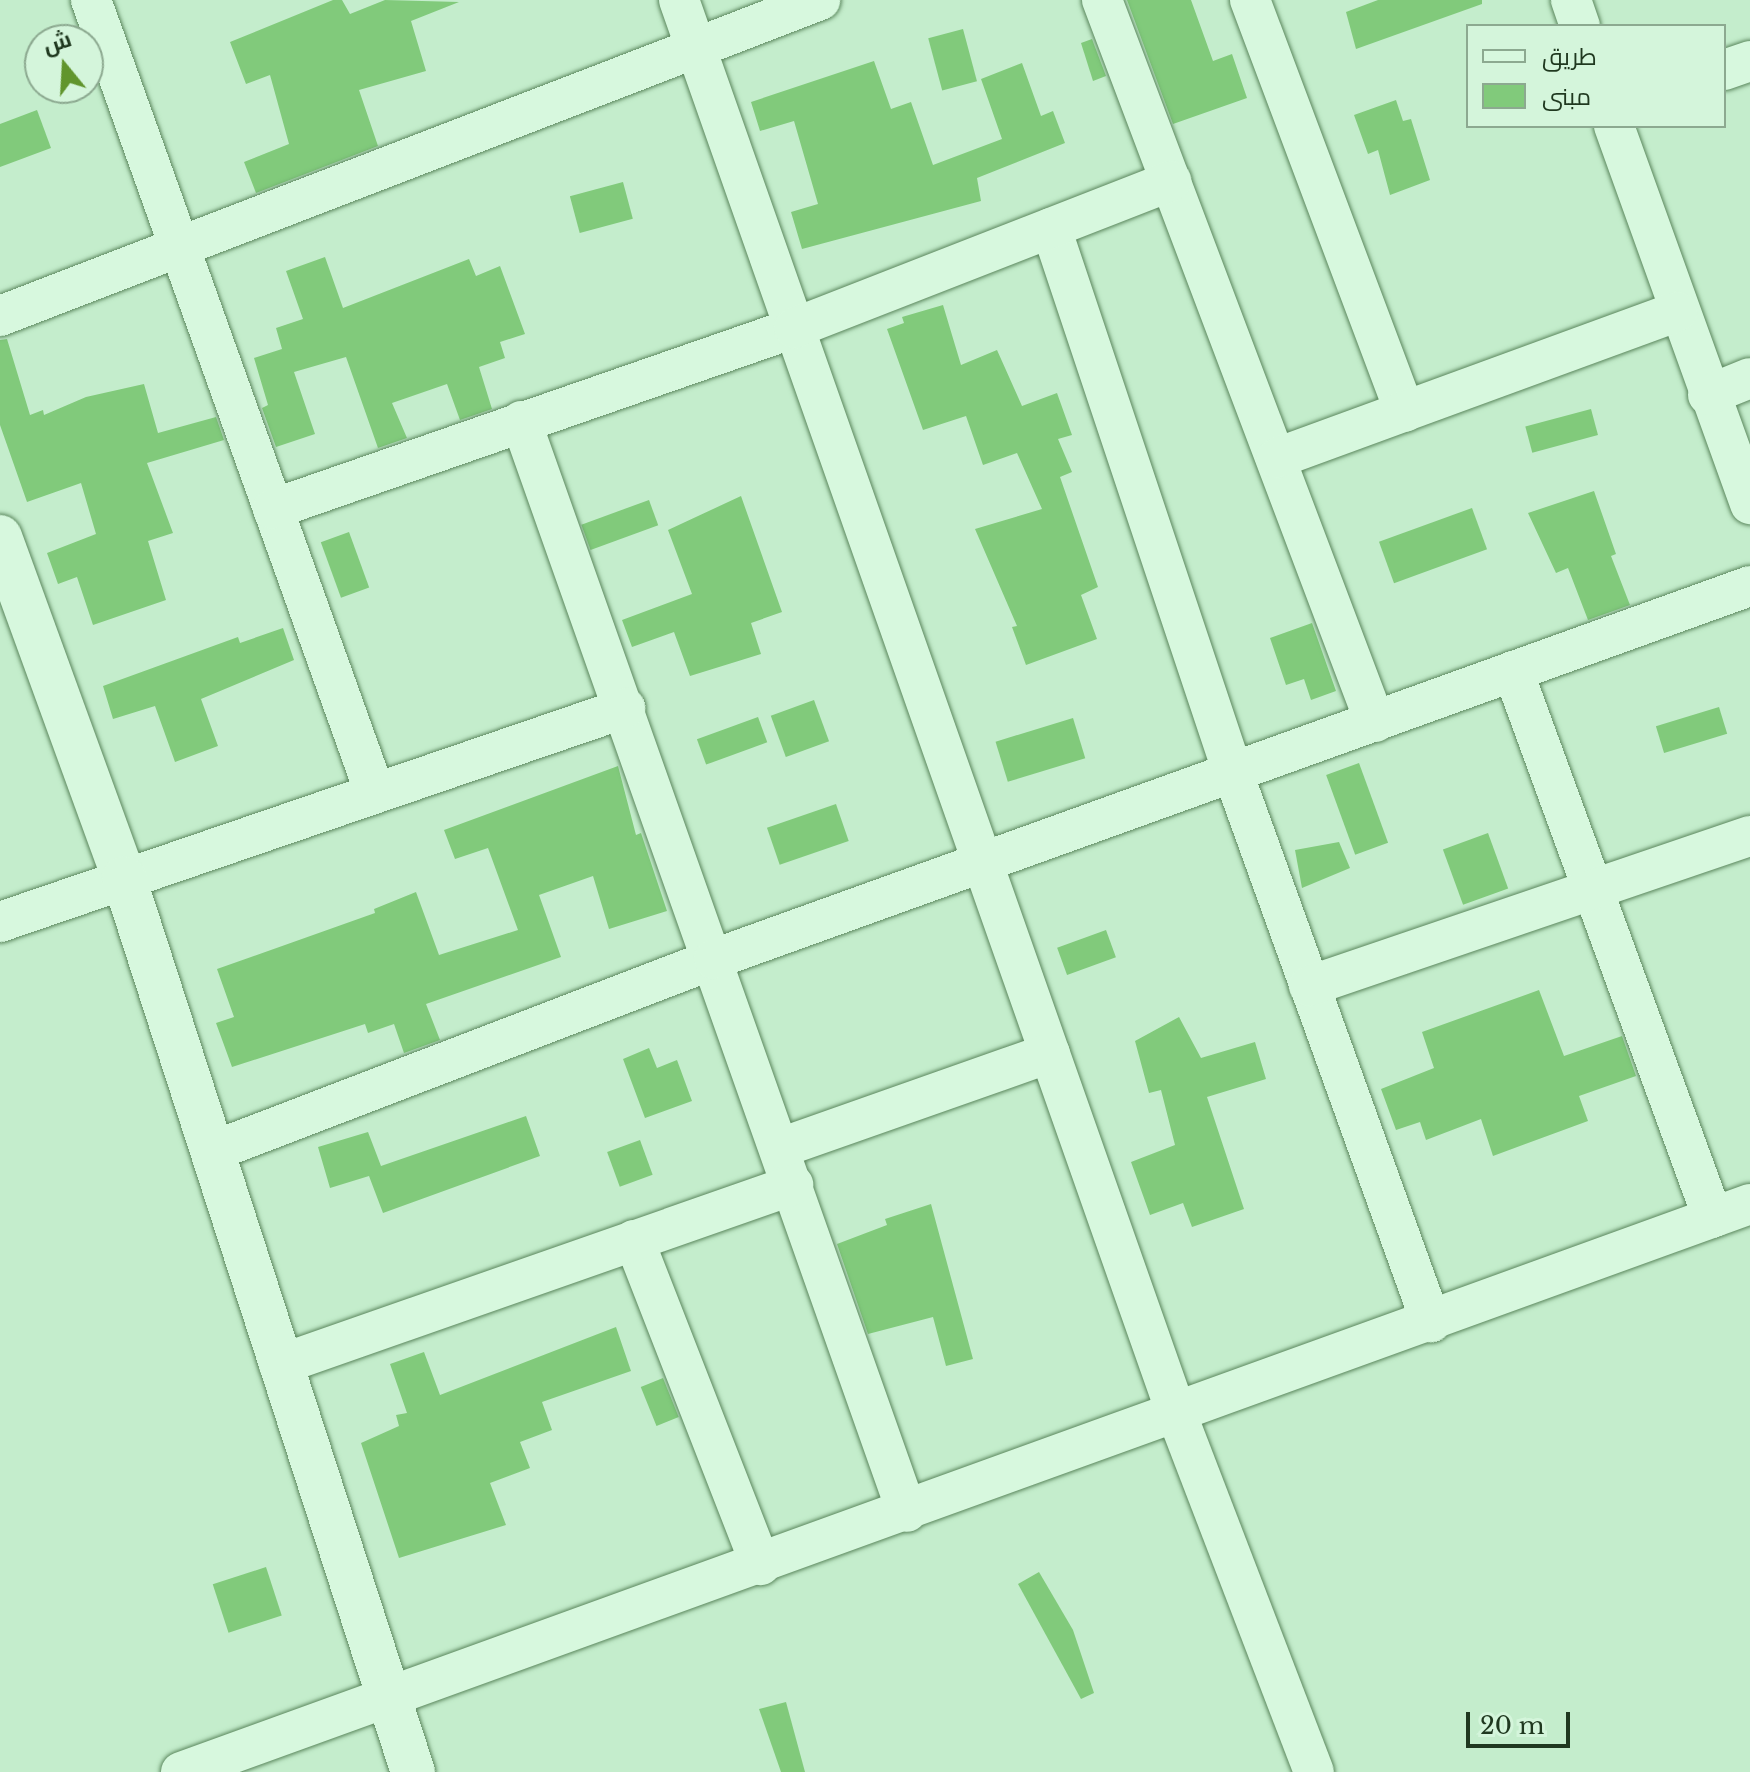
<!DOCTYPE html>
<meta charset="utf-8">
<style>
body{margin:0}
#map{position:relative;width:1750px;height:1772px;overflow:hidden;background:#c4edcc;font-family:"Libre Baskerville",Cairo,serif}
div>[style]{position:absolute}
.building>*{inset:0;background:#81ca7b;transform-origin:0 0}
.roads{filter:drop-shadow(0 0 2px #5b875d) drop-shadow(0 0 2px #5b875d)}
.minor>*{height:40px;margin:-20px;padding:0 20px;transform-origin:20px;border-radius:20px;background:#d7f8de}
.tertiary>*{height:44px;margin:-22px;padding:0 22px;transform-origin:22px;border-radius:22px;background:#d7f8de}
span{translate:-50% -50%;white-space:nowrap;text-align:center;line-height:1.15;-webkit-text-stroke:7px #d4f5db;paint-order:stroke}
.legend{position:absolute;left:1466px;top:24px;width:260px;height:104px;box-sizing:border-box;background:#d4f5db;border:2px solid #8ca990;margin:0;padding:10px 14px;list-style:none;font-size:24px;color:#1f381f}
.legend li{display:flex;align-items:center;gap:16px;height:40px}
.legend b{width:40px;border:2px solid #8ca990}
.north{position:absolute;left:24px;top:24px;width:80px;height:80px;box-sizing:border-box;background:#d4f5db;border:2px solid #8ca990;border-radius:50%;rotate:342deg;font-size:22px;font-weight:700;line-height:32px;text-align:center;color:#1f381f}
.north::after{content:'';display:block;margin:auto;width:28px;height:36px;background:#61952d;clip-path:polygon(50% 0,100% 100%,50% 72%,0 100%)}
.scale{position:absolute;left:1466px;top:1712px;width:104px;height:36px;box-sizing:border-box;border:4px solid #1f381f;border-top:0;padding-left:10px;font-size:24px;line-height:28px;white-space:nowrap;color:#1f381f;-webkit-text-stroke:6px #d4f5db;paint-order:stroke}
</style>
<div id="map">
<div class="building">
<i style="clip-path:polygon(333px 0,342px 0,350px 14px,385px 0,459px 2px,411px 21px,426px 71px,359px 90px,378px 146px,256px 193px,244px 162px,289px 144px,270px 75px,246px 84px,230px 42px)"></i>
<i style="clip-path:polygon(1127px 0,1191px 0,1213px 61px,1232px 54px,1247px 98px,1173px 124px)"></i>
<i style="clip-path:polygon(1378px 0,1482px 0,1482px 4px,1356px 49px,1346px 12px)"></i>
<i style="left:963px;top:29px;width:54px;height:36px;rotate:75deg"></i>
<i style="clip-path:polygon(1092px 39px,1106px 76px,1093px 81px,1081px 43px)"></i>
<i style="clip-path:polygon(874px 61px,891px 109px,911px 102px,933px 165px,1002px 139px,981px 79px,1022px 63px,1041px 116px,1053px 111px,1065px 143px,977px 178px,981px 201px,802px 249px,791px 212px,818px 204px,794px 121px,760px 131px,751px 102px)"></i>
<i style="clip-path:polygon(1396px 100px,1403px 121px,1411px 119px,1430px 180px,1390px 195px,1378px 150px,1368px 154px,1354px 115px)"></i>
<i style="clip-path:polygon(37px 110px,51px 148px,0 167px,0 124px)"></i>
<i style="left:623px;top:182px;width:38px;height:55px;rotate:75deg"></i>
<i style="clip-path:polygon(325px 257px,343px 308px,469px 259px,476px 276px,500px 266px,525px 334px,500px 342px,505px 358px,479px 367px,492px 409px,460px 420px,447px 384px,392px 403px,407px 438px,378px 448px,346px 357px,294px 372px,315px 434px,276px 447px,262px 408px,268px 405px,254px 358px,282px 349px,276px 328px,303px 319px,286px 271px)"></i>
<i style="clip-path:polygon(943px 305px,961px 365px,997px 350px,1022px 406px,1057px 393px,1072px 435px,1058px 439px,1072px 472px,1060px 477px,1098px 587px,1081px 595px,1097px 639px,1026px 665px,1012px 627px,1017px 626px,975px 529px,1042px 509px,1017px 453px,983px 465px,966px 416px,923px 430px,887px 329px,904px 323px,902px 317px)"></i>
<i style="clip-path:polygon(7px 339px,30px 415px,43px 410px,44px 415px,86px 397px,144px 384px,158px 433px,216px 417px,224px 440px,147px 463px,173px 533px,148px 541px,166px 600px,93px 625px,77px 577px,58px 584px,47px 553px,96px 534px,81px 483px,27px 502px,0 425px,0 340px)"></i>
<i style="left:1591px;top:409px;width:27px;height:68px;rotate:75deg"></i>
<i style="clip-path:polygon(1594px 491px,1616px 554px,1611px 556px,1630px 605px,1588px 620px,1568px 568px,1556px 573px,1528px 513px)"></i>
<i style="clip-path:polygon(741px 496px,782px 612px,751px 623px,761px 654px,690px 676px,674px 632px,632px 647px,622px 620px,692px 594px,668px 530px)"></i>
<i style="left:649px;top:500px;width:27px;height:72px;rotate:70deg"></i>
<i style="left:1472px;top:508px;width:44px;height:99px;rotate:70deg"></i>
<i style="left:349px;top:532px;width:59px;height:30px;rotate:70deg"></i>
<i style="clip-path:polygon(1312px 623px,1336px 691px,1311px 700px,1304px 679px,1286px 685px,1270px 638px)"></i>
<i style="clip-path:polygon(283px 628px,294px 660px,201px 699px,218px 746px,175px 762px,155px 706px,113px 719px,103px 686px,238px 637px,240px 643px)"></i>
<i style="left:814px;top:700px;width:44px;height:46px;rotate:70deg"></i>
<i style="left:1719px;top:707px;width:28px;height:66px;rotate:73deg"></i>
<i style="left:758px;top:717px;width:27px;height:65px;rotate:70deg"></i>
<i style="left:1073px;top:718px;width:42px;height:81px;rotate:73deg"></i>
<i style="left:1359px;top:763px;width:85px;height:35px;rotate:70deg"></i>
<i style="clip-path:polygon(618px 766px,636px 835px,641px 833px,667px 911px,609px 929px,593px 876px,539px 895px,561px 957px,426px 1004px,440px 1040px,404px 1053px,394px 1024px,368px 1033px,365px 1024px,232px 1067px,216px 1023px,234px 1017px,217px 969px,375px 913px,374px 909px,416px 892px,439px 955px,518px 930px,488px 848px,455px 859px,444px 830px)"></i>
<i style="left:836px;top:804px;width:39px;height:73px;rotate:71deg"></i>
<i style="left:1488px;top:833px;width:59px;height:48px;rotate:70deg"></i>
<i style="clip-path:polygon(1339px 842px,1350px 868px,1302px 888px,1295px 850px)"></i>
<i style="left:1106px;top:930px;width:29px;height:52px;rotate:70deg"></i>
<i style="clip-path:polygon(1539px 990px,1564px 1056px,1622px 1036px,1636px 1076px,1579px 1096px,1588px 1121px,1493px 1156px,1481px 1119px,1426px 1140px,1420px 1122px,1396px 1130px,1381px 1089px,1434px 1068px,1422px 1032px)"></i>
<i style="clip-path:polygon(1179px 1017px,1201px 1058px,1255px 1042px,1266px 1079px,1207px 1097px,1244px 1209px,1192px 1227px,1183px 1203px,1150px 1215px,1131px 1162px,1175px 1145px,1161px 1090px,1149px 1093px,1135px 1041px)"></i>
<i style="clip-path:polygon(649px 1048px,657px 1068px,677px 1060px,692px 1101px,645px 1118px,623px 1059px)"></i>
<i style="clip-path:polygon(526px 1116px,540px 1156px,383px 1213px,369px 1176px,330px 1188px,318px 1147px,368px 1132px,381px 1166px)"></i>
<i style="left:640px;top:1140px;width:37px;height:35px;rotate:70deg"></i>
<i style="clip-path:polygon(931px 1204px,973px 1359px,946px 1366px,933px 1317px,868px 1334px,837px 1244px,887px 1225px,885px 1219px)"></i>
<i style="clip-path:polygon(616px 1327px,631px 1371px,542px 1402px,552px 1430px,520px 1442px,530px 1468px,490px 1483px,506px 1525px,399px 1558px,361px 1443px,399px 1426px,396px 1415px,407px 1413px,390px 1364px,424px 1352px,440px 1395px)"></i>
<i style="left:663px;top:1378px;width:42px;height:24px;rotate:68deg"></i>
<i style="left:266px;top:1567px;width:51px;height:56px;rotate:72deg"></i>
<i style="clip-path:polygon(1039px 1572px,1073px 1630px,1094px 1693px,1081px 1699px,1018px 1584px)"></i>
<i style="clip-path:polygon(786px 1702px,805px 1772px,781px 1772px,759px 1709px)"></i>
</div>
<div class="roads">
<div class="minor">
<i style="left:91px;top:0;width:842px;rotate:70.3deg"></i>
<i style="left:679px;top:0;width:1500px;rotate:70.61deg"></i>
<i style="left:1177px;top:1415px;width:382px;rotate:69deg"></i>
<i style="left:1102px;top:0;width:772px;rotate:69.29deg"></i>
<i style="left:1250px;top:0;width:440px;rotate:69.4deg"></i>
<i style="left:1571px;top:0;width:28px;rotate:71deg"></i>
<i style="left:1724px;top:70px;width:28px;rotate:-19deg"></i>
<i style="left:1614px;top:126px;width:402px;rotate:70.2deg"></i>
<i style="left:1051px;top:228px;width:575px;rotate:71.53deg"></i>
<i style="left:1233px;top:773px;width:584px;rotate:70.17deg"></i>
<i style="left:0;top:316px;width:879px;rotate:-21.07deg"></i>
<i style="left:1708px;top:395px;width:45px;rotate:-22deg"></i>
<i style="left:521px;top:421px;width:1157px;rotate:70.52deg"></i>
<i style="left:1277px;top:458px;width:426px;rotate:-20.1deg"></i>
<i style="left:273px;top:509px;width:552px;rotate:-19.16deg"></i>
<i style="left:794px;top:328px;width:405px;rotate:-21.3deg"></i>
<i style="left:1513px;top:671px;width:582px;rotate:69.92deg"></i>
<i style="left:0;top:922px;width:661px;rotate:-18.9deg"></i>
<i style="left:1309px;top:986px;width:466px;rotate:-18.8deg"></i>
<i style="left:780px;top:1148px;width:286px;rotate:-19.4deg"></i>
<i style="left:211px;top:1152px;width:539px;rotate:-20.99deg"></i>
<i style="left:714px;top:959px;width:1101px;rotate:-19.8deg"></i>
<i style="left:634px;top:1240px;width:349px;rotate:68.7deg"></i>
<i style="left:279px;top:1365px;width:545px;rotate:-19.3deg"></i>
<i style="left:181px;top:1772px;width:1669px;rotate:-19.9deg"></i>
</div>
<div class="tertiary">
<i style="left:0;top:537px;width:363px;rotate:70deg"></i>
<i style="left:124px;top:878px;width:940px;rotate:72.09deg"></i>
</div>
</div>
<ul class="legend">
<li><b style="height:10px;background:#d7f8de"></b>طريق</li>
<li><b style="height:22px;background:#81ca7b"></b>مبنى</li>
</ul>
<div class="north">ش</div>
<div class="scale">20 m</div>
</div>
